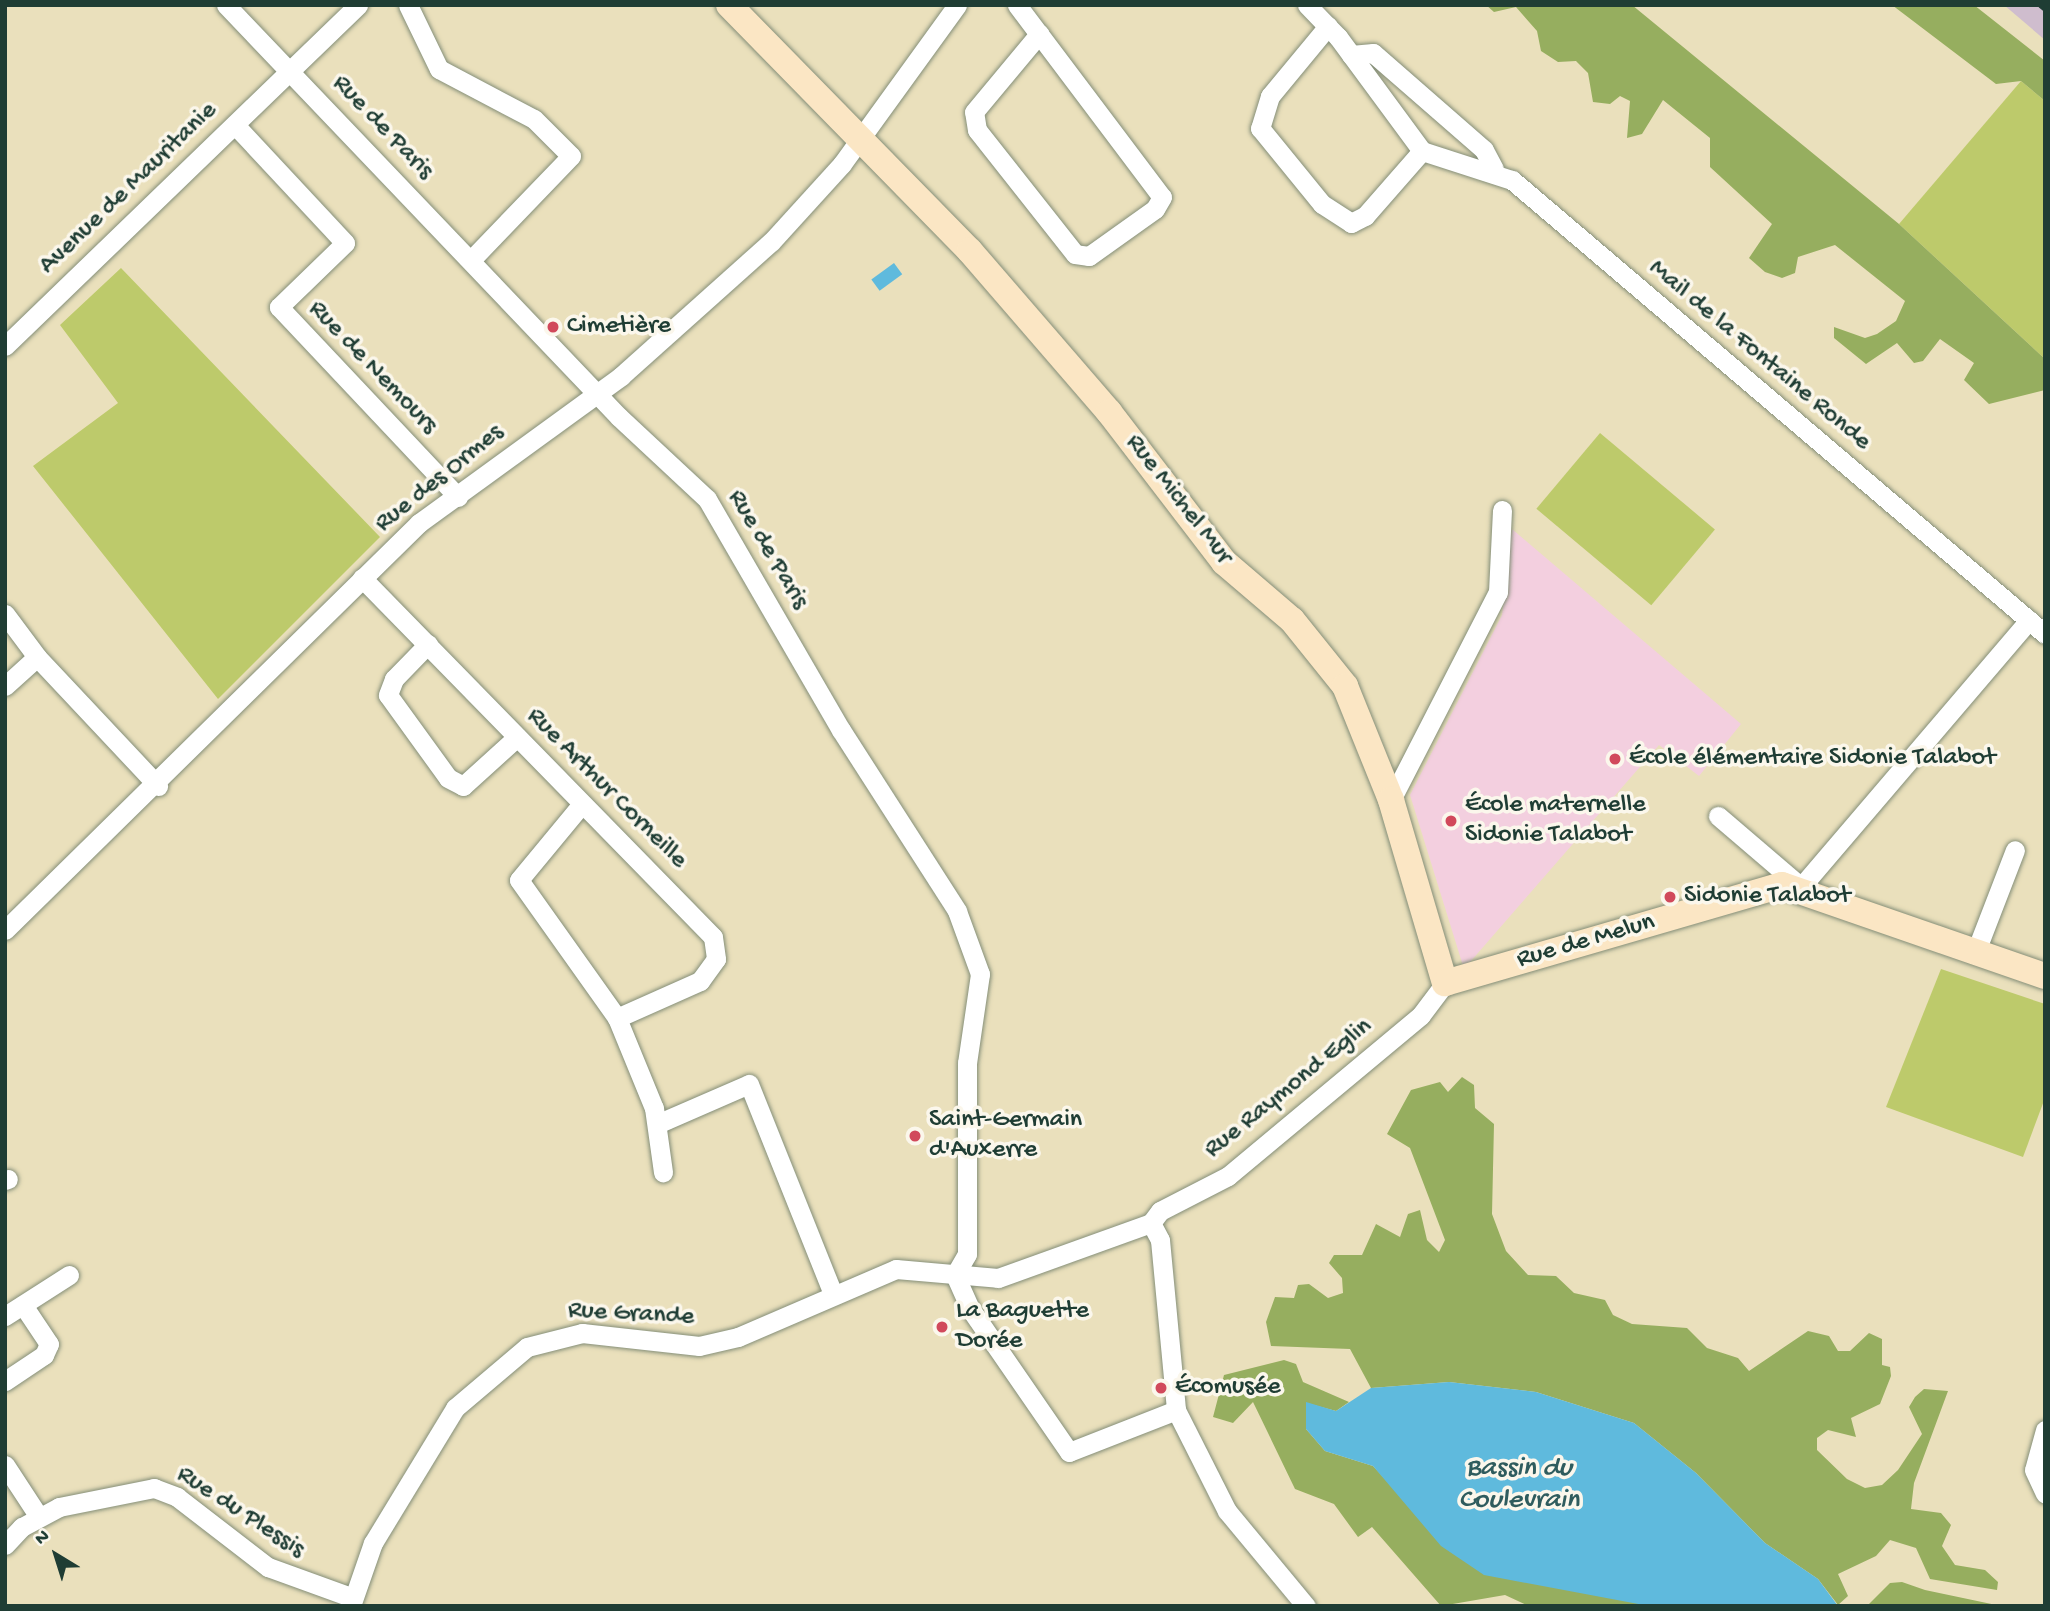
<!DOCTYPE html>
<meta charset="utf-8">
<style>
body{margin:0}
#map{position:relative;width:2050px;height:1611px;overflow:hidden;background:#eae0bc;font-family:"Gochi Hand",sans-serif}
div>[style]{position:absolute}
.built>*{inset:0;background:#f3cfdf}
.industrial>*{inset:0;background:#cfbdce}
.green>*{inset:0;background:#bdca6b;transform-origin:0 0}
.forest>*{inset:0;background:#96ae5f}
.water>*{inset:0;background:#5fbadd;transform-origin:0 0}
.roads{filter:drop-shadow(0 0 2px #848e78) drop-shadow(0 0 2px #848e78)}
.street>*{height:19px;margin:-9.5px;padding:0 9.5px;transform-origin:9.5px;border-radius:9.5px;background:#fff}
.secondary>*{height:26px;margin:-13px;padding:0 13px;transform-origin:13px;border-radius:13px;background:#fbe6c4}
.rail>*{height:5px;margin:-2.5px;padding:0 2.5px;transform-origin:2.5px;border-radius:2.5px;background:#1f3d34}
.dots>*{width:19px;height:19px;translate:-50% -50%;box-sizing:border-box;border:4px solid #fbf7ec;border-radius:50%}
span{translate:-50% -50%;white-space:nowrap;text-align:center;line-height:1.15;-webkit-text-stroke:7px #fbf7ec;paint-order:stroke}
.street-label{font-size:26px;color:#1f3d34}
.poi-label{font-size:26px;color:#1f3d34}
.left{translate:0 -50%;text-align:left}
.water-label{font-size:28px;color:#2f5c5e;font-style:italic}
.frame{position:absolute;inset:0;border:7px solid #1f3d34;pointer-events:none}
.north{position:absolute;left:21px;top:1520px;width:70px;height:70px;-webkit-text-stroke:5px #fbf7ec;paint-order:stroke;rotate:322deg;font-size:19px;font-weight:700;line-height:28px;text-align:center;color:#1f3d34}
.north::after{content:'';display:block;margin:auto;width:24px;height:32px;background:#1f3d34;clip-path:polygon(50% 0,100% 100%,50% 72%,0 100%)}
</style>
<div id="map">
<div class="built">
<i style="clip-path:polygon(1512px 529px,1741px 724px,1699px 776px,1659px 745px,1464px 969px,1410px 795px,1502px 615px)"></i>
</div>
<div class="industrial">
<i style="clip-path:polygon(2004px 5px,2045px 5px,2045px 40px)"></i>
</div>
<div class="green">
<i style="clip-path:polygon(2021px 81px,2045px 101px,2045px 359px,1899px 224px)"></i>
<i style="clip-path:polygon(121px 268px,380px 537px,218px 699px,33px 466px,118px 403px,60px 325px)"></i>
<i style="left:1600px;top:433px;width:150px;height:99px;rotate:40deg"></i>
<i style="clip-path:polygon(1941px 969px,2045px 1004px,2045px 1098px,2023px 1157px,1886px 1107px)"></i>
</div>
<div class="forest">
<i style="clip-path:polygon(1486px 5px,1632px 5px,1899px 224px,2045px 359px,2045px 390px,1989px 404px,1964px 380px,1974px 363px,1940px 339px,1923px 361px,1914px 363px,1897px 343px,1866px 364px,1834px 338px,1834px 327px,1865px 338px,1877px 334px,1896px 321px,1905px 301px,1835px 245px,1798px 257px,1795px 273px,1782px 278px,1765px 272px,1749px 258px,1772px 224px,1710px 167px,1710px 138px,1663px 100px,1642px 134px,1627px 138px,1630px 101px,1620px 96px,1610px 104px,1593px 102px,1588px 73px,1576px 61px,1558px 62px,1541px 51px,1537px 31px,1516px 7px,1494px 12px)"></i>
<i style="clip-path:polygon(1892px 5px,1974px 5px,2045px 61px,2045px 101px,2021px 81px,1996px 84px)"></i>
<i style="clip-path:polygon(1462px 1077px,1474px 1085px,1475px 1108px,1494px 1124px,1492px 1214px,1506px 1251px,1528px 1275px,1556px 1276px,1574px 1293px,1605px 1300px,1613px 1315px,1632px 1324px,1687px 1328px,1707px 1348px,1738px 1358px,1749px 1371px,1808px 1331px,1829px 1336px,1838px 1351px,1850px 1351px,1869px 1333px,1882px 1339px,1882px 1365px,1890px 1367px,1891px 1376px,1880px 1404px,1851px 1418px,1856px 1437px,1828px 1430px,1817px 1438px,1817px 1450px,1847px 1479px,1865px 1488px,1882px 1485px,1898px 1470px,1922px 1434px,1909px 1407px,1915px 1397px,1924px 1389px,1948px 1391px,1914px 1483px,1911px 1509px,1941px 1513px,1951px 1525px,1942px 1546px,1955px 1565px,1985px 1570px,1998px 1582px,1997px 1590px,1930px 1579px,1916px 1548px,1890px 1540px,1876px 1556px,1838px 1574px,1848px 1596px,1838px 1605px,1818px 1579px,1765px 1543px,1696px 1473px,1634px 1423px,1536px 1392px,1449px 1382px,1371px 1388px,1350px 1349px,1271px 1346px,1266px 1322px,1275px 1297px,1294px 1298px,1298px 1285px,1309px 1284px,1328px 1298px,1343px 1293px,1342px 1278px,1329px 1263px,1334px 1255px,1362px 1255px,1376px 1224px,1400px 1237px,1408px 1214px,1420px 1210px,1427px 1240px,1439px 1252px,1445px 1240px,1410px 1148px,1387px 1134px,1411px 1090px,1440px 1082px,1448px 1092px)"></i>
<i style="clip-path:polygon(1284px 1360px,1296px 1364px,1303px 1382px,1349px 1402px,1336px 1411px,1306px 1403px,1306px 1429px,1325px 1451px,1373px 1466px,1400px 1495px,1609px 1594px,1649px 1606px,1529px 1606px,1505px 1595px,1441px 1606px,1372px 1527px,1358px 1537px,1334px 1504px,1295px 1489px,1253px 1402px,1233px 1423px,1213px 1417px,1224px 1375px)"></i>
<i style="clip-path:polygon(1902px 1582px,1925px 1590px,2001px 1606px,1867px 1606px,1890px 1583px)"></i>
</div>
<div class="water">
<i style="left:894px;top:263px;width:14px;height:28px;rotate:54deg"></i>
<i style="clip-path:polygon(1449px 1382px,1536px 1392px,1634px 1423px,1696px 1473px,1765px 1543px,1818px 1579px,1838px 1606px,1649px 1606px,1484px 1575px,1441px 1546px,1373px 1466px,1325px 1451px,1306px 1429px,1306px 1402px,1336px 1411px,1371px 1388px)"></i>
</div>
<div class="roads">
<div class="street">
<i style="left:226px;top:5px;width:569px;rotate:46.35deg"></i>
<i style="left:619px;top:417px;width:120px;rotate:43deg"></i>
<i style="left:707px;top:499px;width:267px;rotate:59.9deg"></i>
<i style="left:841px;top:730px;width:215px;rotate:57.3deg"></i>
<i style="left:957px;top:911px;width:67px;rotate:69.9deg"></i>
<i style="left:980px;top:974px;width:90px;rotate:98.3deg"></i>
<i style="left:967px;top:1063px;width:191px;rotate:90deg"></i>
<i style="left:967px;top:1254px;width:24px;rotate:120deg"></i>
<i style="left:408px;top:5px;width:71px;rotate:64.2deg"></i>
<i style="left:439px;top:69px;width:107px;rotate:27.8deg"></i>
<i style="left:534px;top:119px;width:52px;rotate:45deg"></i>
<i style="left:571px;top:156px;width:143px;rotate:133.9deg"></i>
<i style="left:1017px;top:5px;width:36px;rotate:53deg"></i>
<i style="left:1039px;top:34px;width:204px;rotate:53deg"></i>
<i style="left:1162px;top:197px;width:14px;rotate:120deg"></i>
<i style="left:1155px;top:209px;width:81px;rotate:144.5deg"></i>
<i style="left:1089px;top:256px;width:14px;rotate:-172deg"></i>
<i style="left:1075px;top:254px;width:158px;rotate:-128.3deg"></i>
<i style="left:977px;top:130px;width:18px;rotate:-99deg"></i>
<i style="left:974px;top:112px;width:102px;rotate:-50.2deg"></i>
<i style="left:1307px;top:5px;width:45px;rotate:45.9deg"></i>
<i style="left:1338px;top:37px;width:142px;rotate:53.6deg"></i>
<i style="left:1422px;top:151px;width:95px;rotate:17.9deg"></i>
<i style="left:1512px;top:180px;width:700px;rotate:40.42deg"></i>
<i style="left:1328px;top:26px;width:91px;rotate:129.6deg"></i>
<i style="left:1270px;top:96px;width:34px;rotate:107deg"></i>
<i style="left:1260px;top:128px;width:98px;rotate:50.8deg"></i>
<i style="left:1322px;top:204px;width:35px;rotate:33deg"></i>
<i style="left:1351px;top:223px;width:16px;rotate:-27deg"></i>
<i style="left:1365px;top:216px;width:86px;rotate:-48.8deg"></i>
<i style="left:1351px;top:55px;width:22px;rotate:-5deg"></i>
<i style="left:1373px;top:53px;width:147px;rotate:41.1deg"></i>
<i style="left:1484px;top:150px;width:21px;rotate:62deg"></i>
<i style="left:235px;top:125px;width:161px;rotate:47deg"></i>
<i style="left:345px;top:243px;width:92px;rotate:135.9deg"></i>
<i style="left:279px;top:307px;width:261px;rotate:46.7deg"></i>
<i style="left:5px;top:346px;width:491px;rotate:-44deg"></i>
<i style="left:362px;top:578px;width:502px;rotate:45.65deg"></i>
<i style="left:713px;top:937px;width:22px;rotate:82deg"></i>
<i style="left:716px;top:959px;width:27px;rotate:126deg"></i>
<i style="left:700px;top:981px;width:91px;rotate:156deg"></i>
<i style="left:5px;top:614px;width:54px;rotate:53.3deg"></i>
<i style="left:37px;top:657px;width:177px;rotate:46.8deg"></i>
<i style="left:428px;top:644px;width:49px;rotate:134.2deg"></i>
<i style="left:394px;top:679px;width:17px;rotate:111deg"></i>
<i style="left:388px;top:695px;width:102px;rotate:54.1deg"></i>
<i style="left:448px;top:778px;width:17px;rotate:28deg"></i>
<i style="left:463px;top:786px;width:73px;rotate:-42.2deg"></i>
<i style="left:5px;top:686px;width:43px;rotate:-42.2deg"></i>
<i style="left:1391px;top:800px;width:234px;rotate:-62.8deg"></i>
<i style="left:1498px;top:592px;width:82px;rotate:-87.2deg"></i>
<i style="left:581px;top:805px;width:97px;rotate:129.6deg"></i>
<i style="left:519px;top:880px;width:169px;rotate:54.6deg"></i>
<i style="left:617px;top:1018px;width:97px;rotate:67.7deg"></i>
<i style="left:654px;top:1108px;width:65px;rotate:82deg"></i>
<i style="left:1718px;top:816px;width:109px;rotate:40.5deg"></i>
<i style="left:1801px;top:887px;width:351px;rotate:-49.5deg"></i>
<i style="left:5px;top:930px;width:581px;rotate:-44.51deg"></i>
<i style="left:419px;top:523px;width:250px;rotate:-36deg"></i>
<i style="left:621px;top:376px;width:201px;rotate:-41.8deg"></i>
<i style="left:771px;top:242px;width:105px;rotate:-47.7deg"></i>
<i style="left:842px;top:164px;width:196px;rotate:-54.1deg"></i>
<i style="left:1976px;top:951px;width:108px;rotate:-68.9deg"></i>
<i style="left:657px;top:1124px;width:100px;rotate:-23.5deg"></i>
<i style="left:749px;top:1084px;width:224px;rotate:68.2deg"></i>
<i style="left:5px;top:1180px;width:3px;rotate:-18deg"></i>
<i style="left:1151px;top:1223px;width:19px;rotate:62deg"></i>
<i style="left:1160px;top:1240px;width:171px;rotate:84.6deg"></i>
<i style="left:1176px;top:1410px;width:113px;rotate:63.2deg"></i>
<i style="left:1227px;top:1511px;width:124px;rotate:50.3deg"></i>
<i style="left:1151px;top:1223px;width:15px;rotate:-53deg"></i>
<i style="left:1160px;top:1211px;width:76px;rotate:-27.2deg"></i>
<i style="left:1228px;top:1176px;width:251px;rotate:-39.8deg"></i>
<i style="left:1421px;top:1015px;width:40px;rotate:-53deg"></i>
<i style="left:955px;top:1275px;width:35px;rotate:66deg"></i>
<i style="left:969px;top:1307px;width:176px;rotate:55.4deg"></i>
<i style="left:1069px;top:1452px;width:115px;rotate:-21.4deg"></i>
<i style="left:5px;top:1316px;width:76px;rotate:-32.6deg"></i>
<i style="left:5px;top:1381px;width:47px;rotate:-33.7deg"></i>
<i style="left:44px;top:1355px;width:12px;rotate:-66deg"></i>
<i style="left:49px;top:1344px;width:47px;rotate:-123.7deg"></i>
<i style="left:2045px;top:1430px;width:41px;rotate:105.4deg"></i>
<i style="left:2034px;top:1470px;width:26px;rotate:65deg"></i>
<i style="left:5px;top:1465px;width:62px;rotate:56.8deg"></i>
<i style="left:5px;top:1545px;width:25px;rotate:-47deg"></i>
<i style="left:22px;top:1527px;width:42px;rotate:-28.4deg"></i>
<i style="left:59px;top:1507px;width:97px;rotate:-11.3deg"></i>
<i style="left:154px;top:1488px;width:25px;rotate:21deg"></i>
<i style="left:177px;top:1497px;width:115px;rotate:37.6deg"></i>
<i style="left:268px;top:1567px;width:88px;rotate:19.9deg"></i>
<i style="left:351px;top:1606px;width:67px;rotate:-70.8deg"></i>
<i style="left:373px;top:1543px;width:158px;rotate:-58.7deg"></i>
<i style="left:455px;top:1408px;width:94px;rotate:-40.3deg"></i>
<i style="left:527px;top:1347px;width:57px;rotate:-14.3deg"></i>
<i style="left:582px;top:1333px;width:118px;rotate:6.3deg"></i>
<i style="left:699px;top:1346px;width:40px;rotate:-13deg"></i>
<i style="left:738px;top:1337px;width:172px;rotate:-23.3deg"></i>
<i style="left:896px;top:1269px;width:102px;rotate:5deg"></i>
<i style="left:998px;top:1278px;width:163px;rotate:-19.8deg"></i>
</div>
<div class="secondary">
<i style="left:729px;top:5px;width:344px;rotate:45.6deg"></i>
<i style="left:970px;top:251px;width:213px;rotate:49.2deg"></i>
<i style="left:1109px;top:412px;width:189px;rotate:52.5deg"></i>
<i style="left:1224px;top:562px;width:89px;rotate:40.5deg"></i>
<i style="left:1292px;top:620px;width:85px;rotate:51.2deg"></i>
<i style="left:1345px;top:686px;width:123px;rotate:68deg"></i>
<i style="left:1391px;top:800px;width:191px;rotate:73.6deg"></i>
<i style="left:1445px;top:983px;width:351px;rotate:-16.2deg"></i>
<i style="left:1782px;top:885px;width:278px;rotate:19.1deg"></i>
</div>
</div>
<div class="rail">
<i style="left:2040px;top:5px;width:6px;rotate:39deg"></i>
</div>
<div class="dots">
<i style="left:553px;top:327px;background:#d1495b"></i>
<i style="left:1615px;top:759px;background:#d1495b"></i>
<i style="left:1451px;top:821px;background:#d1495b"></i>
<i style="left:1670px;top:897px;background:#d1495b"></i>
<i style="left:915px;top:1136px;background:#d1495b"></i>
<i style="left:942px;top:1327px;background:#d1495b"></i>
<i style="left:1161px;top:1388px;background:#d1495b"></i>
</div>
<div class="street-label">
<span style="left:382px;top:128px;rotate:46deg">Rue de Paris</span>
<span style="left:129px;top:189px;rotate:-44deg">Avenue de Mauritanie</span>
<span style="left:1759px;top:356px;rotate:40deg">Mail de la Fontaine Ronde</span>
<span style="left:372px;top:368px;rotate:46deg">Rue de Nemours</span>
<span style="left:440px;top:479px;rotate:-39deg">Rue des Ormes</span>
<span style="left:1178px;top:500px;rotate:52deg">Rue Michel Mur</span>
<span style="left:767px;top:550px;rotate:59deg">Rue de Paris</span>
<span style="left:606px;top:789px;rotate:45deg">Rue Arthur Corneille</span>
<span style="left:1586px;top:942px;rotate:-16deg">Rue de Melun</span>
<span style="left:1289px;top:1089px;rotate:-39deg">Rue Raymond Eglin</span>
<span style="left:631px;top:1315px;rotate:3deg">Rue Grande</span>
<span style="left:240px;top:1513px;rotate:33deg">Rue du Plessis</span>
</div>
<div class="poi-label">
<span class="left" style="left:567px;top:327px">Cimetière</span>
<span class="left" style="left:1629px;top:759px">École élémentaire Sidonie Talabot</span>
<span class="left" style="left:1465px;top:821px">École maternelle<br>Sidonie Talabot</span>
<span class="left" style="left:1684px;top:897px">Sidonie Talabot</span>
<span class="left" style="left:929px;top:1136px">Saint-Germain<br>d'Auxerre</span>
<span class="left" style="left:956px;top:1327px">La Baguette<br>Dorée</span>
<span class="left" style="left:1175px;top:1388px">Écomusée</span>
</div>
<div class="water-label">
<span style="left:1519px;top:1485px">Bassin du<br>Coulevrain</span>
</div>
<div class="frame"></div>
<div class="north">N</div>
</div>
